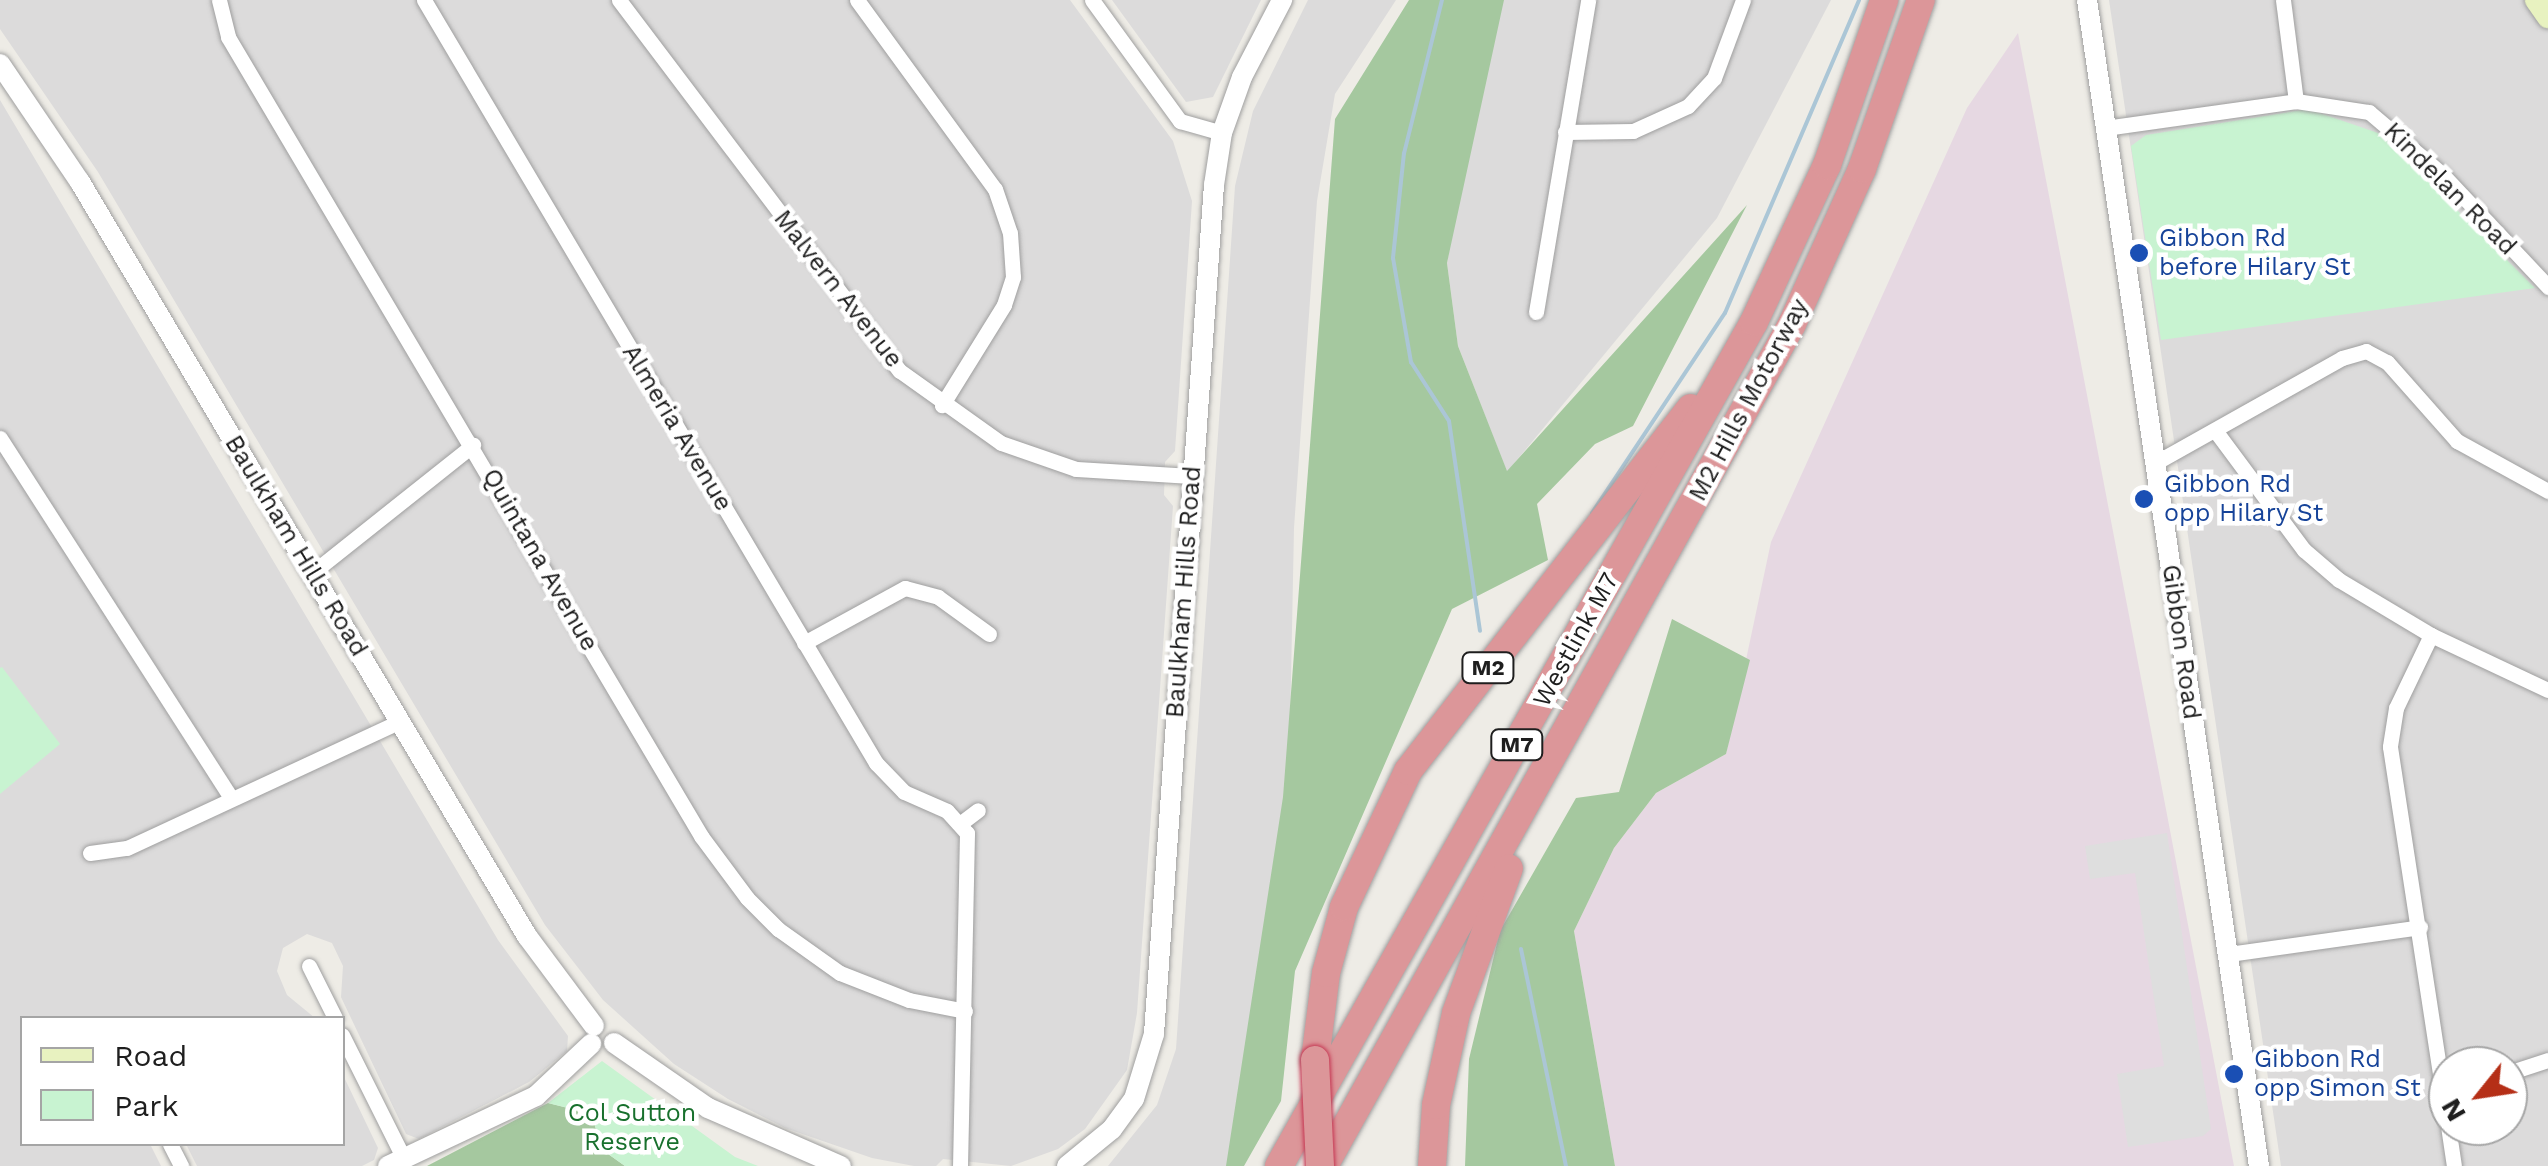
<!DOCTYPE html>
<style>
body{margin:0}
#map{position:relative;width:2548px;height:1166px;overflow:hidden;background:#eeece6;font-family:"Work Sans",sans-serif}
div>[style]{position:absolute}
.residential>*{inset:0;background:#dcdbdb}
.industrial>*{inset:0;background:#e6d8e2}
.forest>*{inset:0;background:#a5c89f}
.park>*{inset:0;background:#c8f3d1}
.parking>*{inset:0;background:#dedede}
.stream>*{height:4px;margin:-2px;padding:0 2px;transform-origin:2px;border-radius:2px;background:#abc6d6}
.roads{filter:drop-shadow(0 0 2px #9f9f9f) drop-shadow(0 0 2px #9f9f9f)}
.minor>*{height:15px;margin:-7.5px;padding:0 7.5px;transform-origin:7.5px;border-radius:7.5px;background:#fff}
.tertiary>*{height:20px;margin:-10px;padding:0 10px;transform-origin:10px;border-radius:10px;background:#fff}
.secondary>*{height:22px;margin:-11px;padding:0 11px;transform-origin:11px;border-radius:11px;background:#e8f2c0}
.motorway>*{height:28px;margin:-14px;padding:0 14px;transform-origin:14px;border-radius:14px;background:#dc9699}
.bridges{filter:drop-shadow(0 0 2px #c63954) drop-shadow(0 0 2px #c63954)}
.motorway-bridge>*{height:28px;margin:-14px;padding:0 14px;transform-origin:14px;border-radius:14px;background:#dc9699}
.dots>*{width:28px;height:28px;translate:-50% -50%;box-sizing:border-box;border:5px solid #fff;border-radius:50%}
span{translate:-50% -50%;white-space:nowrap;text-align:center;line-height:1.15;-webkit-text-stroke:9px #fff;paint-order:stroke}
.shield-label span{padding:2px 8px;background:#fff;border:2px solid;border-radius:8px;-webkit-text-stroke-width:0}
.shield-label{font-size:22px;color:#1e1e1e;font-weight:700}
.street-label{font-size:25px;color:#1e1e1e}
.transit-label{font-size:25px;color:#164399}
.left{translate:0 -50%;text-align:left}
.park-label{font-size:25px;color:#18702d}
.legend{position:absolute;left:20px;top:1016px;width:325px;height:130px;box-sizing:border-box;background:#fff;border:2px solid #a5a5a5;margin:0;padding:12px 18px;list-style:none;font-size:30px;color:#1e1e1e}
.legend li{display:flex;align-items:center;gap:20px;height:50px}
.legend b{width:50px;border:2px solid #a5a5a5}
.north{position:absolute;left:2428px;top:1046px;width:100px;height:100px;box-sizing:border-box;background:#fff;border:2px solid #a5a5a5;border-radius:50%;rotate:240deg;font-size:28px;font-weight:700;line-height:40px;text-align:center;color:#1e1e1e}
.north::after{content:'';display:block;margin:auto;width:35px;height:45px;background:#b52f17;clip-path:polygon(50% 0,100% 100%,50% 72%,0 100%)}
</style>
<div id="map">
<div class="residential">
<i style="clip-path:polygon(0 0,1070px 0,1173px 141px,1192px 201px,1175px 451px,1165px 462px,1164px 495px,1173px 506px,1137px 1013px,1127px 1070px,1085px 1129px,1058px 1149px,1011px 1166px,943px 1159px,936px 1166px,914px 1166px,872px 1158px,785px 1128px,728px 1099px,674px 1064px,603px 1000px,545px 925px,98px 172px,0 29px)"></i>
<i style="clip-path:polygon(1112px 0,1261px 0,1213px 97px,1186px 102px)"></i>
<i style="clip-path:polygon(1308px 0,1396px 0,1335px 94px,1317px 201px,1294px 528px,1283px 1083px,1227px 1166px,1108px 1166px,1157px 1105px,1176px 1049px,1235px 186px,1253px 111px)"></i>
<i style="clip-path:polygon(1495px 0,1831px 0,1717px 218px,1507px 472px,1458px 346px,1447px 263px)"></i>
<i style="clip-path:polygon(evenodd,2109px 0,2548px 0,2548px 1166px,2281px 1166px,2109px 0,2448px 1066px,2508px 1066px,2508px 1126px,2448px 1126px,2448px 1066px)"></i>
<i style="clip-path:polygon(0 100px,498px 940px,568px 1036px,567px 1051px,529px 1082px,419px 1139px,406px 1134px,341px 997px,343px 966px,332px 943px,307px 934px,283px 948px,277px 971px,287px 995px,315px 1018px,22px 1018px,22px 1144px,150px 1144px,161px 1166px,0 1166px)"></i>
<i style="clip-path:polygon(343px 1075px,378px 1148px,374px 1160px,362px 1166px,197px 1166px,186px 1144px,342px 1144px)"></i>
</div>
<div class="industrial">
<i style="clip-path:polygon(2018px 33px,2234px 1166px,1615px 1166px,1574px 931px,1614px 848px,1656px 793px,1726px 754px,1771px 542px,1967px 108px)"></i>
</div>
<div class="forest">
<i style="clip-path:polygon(1409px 0,1504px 0,1447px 263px,1458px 346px,1507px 471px,1747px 205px,1633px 426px,1595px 444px,1537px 504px,1548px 560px,1452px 609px,1295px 971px,1281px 1101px,1244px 1166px,1226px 1166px,1283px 797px,1335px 119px)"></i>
<i style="clip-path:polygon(1672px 619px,1750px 660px,1726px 754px,1656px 793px,1614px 848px,1574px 931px,1615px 1166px,1465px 1166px,1469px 1059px,1500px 931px,1576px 798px,1619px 792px)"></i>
<i style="clip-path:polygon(548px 1103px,592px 1114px,601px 1149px,625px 1166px,427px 1166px)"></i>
</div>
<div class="park">
<i style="clip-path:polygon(2308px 109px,2381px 134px,2535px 288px,2161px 340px,2131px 146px,2146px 135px)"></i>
<i style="clip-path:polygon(2px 667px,60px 744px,0 794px,0 668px)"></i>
<i style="clip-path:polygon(602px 1061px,735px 1157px,758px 1166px,625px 1166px,601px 1149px,592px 1114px,548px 1103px)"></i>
</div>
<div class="parking">
<i style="clip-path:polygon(2167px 833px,2211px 1129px,2203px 1136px,2128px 1147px,2117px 1074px,2164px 1066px,2135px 873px,2090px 879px,2085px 846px)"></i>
</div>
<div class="stream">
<i style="left:1442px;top:0;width:158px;rotate:103.9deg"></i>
<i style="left:1404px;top:153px;width:106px;rotate:96deg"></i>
<i style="left:1393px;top:258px;width:106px;rotate:80.2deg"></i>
<i style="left:1411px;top:362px;width:70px;rotate:57.2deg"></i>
<i style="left:1449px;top:421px;width:212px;rotate:81.6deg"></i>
<i style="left:1592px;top:513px;width:240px;rotate:-56.4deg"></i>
<i style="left:1725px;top:313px;width:340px;rotate:-66.8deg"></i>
<i style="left:1521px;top:949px;width:222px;rotate:78.3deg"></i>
</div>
<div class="roads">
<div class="minor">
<i style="left:219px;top:0;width:38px;rotate:76deg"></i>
<i style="left:228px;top:37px;width:929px;rotate:59.37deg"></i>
<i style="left:701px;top:836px;width:77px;rotate:53.4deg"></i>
<i style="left:747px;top:898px;width:44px;rotate:45deg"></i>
<i style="left:778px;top:929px;width:76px;rotate:35.4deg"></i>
<i style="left:840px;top:973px;width:74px;rotate:21.4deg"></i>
<i style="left:909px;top:1000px;width:57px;rotate:11.1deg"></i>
<i style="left:424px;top:0;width:887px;rotate:59.36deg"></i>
<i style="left:876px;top:763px;width:40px;rotate:46deg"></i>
<i style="left:904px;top:792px;width:47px;rotate:23.8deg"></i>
<i style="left:947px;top:811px;width:30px;rotate:48deg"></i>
<i style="left:967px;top:833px;width:333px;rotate:91.2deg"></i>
<i style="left:619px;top:0;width:465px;rotate:52.9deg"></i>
<i style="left:900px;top:371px;width:124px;rotate:35.5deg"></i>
<i style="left:1001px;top:443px;width:79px;rotate:19.1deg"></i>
<i style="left:1076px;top:469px;width:116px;rotate:3.5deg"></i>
<i style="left:857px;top:0;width:234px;rotate:53.9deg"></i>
<i style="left:995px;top:189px;width:46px;rotate:71.2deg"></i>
<i style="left:1010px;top:233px;width:44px;rotate:86.1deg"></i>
<i style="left:1013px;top:277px;width:29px;rotate:108deg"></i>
<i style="left:1004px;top:305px;width:118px;rotate:121.8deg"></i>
<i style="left:1092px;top:0;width:150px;rotate:54deg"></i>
<i style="left:1180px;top:121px;width:44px;rotate:15.9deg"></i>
<i style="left:2283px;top:0;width:102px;rotate:82.7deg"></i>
<i style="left:2105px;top:128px;width:193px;rotate:-8deg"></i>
<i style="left:2296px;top:101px;width:74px;rotate:8.6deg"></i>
<i style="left:2369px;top:112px;width:97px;rotate:40.4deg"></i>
<i style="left:2443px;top:175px;width:154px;rotate:46.8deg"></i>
<i style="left:1565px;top:132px;width:68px;rotate:-0.8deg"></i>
<i style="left:1633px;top:131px;width:60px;rotate:-24.4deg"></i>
<i style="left:1688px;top:106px;width:38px;rotate:-47deg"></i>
<i style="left:1714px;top:78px;width:83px;rotate:-69.6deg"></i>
<i style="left:1536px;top:312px;width:316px;rotate:-80.5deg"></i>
<i style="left:2217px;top:433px;width:146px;rotate:53.4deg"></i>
<i style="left:2304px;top:550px;width:46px;rotate:40.6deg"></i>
<i style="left:2339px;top:580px;width:107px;rotate:30.9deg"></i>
<i style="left:2431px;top:635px;width:129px;rotate:25.2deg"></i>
<i style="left:0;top:438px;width:428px;rotate:57.3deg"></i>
<i style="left:2155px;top:463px;width:214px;rotate:-29.3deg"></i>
<i style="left:2342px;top:358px;width:25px;rotate:-16deg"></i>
<i style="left:2366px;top:351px;width:24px;rotate:28deg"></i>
<i style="left:2387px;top:362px;width:106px;rotate:48.5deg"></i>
<i style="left:2457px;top:441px;width:104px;rotate:28.8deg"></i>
<i style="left:312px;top:573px;width:206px;rotate:-38.5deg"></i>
<i style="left:2431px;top:635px;width:81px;rotate:115.6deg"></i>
<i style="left:2396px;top:708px;width:39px;rotate:99deg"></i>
<i style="left:2390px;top:747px;width:382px;rotate:81.3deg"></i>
<i style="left:804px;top:643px;width:115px;rotate:-28.6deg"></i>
<i style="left:905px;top:588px;width:34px;rotate:15deg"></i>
<i style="left:938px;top:597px;width:63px;rotate:36deg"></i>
<i style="left:961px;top:823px;width:21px;rotate:-37deg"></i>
<i style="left:90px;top:853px;width:37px;rotate:-8deg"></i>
<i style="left:127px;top:848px;width:301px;rotate:-24.9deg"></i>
<i style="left:2229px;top:954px;width:193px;rotate:-8deg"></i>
<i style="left:309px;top:966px;width:58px;rotate:63.4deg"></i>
<i style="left:342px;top:1035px;width:139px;rotate:63.4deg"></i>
<i style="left:2508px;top:1073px;width:42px;rotate:-18deg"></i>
<i style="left:2448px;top:1126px;width:40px;rotate:81.5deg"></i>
<i style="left:170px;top:1144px;width:25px;rotate:63deg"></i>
</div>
<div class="tertiary">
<i style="left:2087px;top:0;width:1179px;rotate:81.61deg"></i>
<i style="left:0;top:64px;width:143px;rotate:55.9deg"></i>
<i style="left:80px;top:182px;width:877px;rotate:59.34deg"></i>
<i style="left:527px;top:936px;width:112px;rotate:53.3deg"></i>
<i style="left:614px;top:1043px;width:114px;rotate:34.7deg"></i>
<i style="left:708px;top:1108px;width:145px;rotate:23.6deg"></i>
<i style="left:388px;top:1166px;width:164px;rotate:-25.3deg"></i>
<i style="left:536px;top:1096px;width:76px;rotate:-43.4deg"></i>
<i style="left:1067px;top:1166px;width:58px;rotate:-39.4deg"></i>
<i style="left:1112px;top:1129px;width:37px;rotate:-54deg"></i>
<i style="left:1134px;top:1099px;width:68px;rotate:-72.9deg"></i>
<i style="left:1154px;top:1034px;width:851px;rotate:-85.96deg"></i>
<i style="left:1214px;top:185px;width:53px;rotate:-81.3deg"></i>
<i style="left:1222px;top:133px;width:59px;rotate:-70.3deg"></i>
<i style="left:1242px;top:77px;width:87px;rotate:-62.5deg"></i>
</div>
<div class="secondary">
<i style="left:2536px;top:0;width:21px;rotate:55deg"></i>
</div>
<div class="motorway">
<i style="left:1315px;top:1060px;width:88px;rotate:-82.8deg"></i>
<i style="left:1326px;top:973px;width:68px;rotate:-74.7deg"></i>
<i style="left:1344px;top:907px;width:150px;rotate:-64.8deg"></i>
<i style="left:1408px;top:771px;width:460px;rotate:-52.1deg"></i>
<i style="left:1279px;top:1166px;width:968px;rotate:-60.63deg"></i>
<i style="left:1754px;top:322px;width:173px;rotate:-65.1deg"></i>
<i style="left:1827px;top:165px;width:175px;rotate:-70.9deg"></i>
<i style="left:1324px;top:1166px;width:963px;rotate:-60.93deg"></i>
<i style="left:1792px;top:324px;width:170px;rotate:-65.7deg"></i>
<i style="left:1862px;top:169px;width:179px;rotate:-70.8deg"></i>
<i style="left:1432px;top:1166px;width:61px;rotate:-86.2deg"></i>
<i style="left:1436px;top:1105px;width:94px;rotate:-77.7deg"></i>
<i style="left:1456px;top:1013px;width:154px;rotate:-69.9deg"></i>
</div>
</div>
<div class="bridges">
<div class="motorway-bridge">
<i style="left:1315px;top:1060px;width:106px;rotate:87.3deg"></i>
</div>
</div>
<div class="dots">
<i style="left:2139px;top:253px;background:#1a4fb4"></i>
<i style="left:2144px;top:499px;background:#1a4fb4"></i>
<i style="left:2234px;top:1074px;background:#1a4fb4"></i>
</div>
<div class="shield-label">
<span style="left:1488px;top:668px">M2</span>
<span style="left:1517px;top:745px">M7</span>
</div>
<div class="street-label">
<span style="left:2450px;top:189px;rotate:45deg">Kindelan Road</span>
<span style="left:838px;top:289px;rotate:52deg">Malvern Avenue</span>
<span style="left:1749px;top:400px;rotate:-62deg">M2 Hills Motorway</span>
<span style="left:677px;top:428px;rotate:59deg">Almeria Avenue</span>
<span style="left:296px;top:546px;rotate:59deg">Baulkham Hills Road</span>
<span style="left:540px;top:560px;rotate:60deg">Quintana Avenue</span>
<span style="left:1184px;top:592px;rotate:-86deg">Baulkham Hills Road</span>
<span style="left:1576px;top:640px;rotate:-61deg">Westlink M7</span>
<span style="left:2181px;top:642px;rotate:82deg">Gibbon Road</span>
</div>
<div class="transit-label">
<span class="left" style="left:2159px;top:253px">Gibbon Rd<br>before Hilary St</span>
<span class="left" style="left:2164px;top:499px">Gibbon Rd<br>opp Hilary St</span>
<span class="left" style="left:2254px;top:1074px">Gibbon Rd<br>opp Simon St</span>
</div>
<div class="park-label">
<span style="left:632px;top:1128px">Col Sutton<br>Reserve</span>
</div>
<ul class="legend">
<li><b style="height:12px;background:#e8f2c0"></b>Road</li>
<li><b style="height:28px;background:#c8f3d1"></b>Park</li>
</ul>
<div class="north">N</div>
</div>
